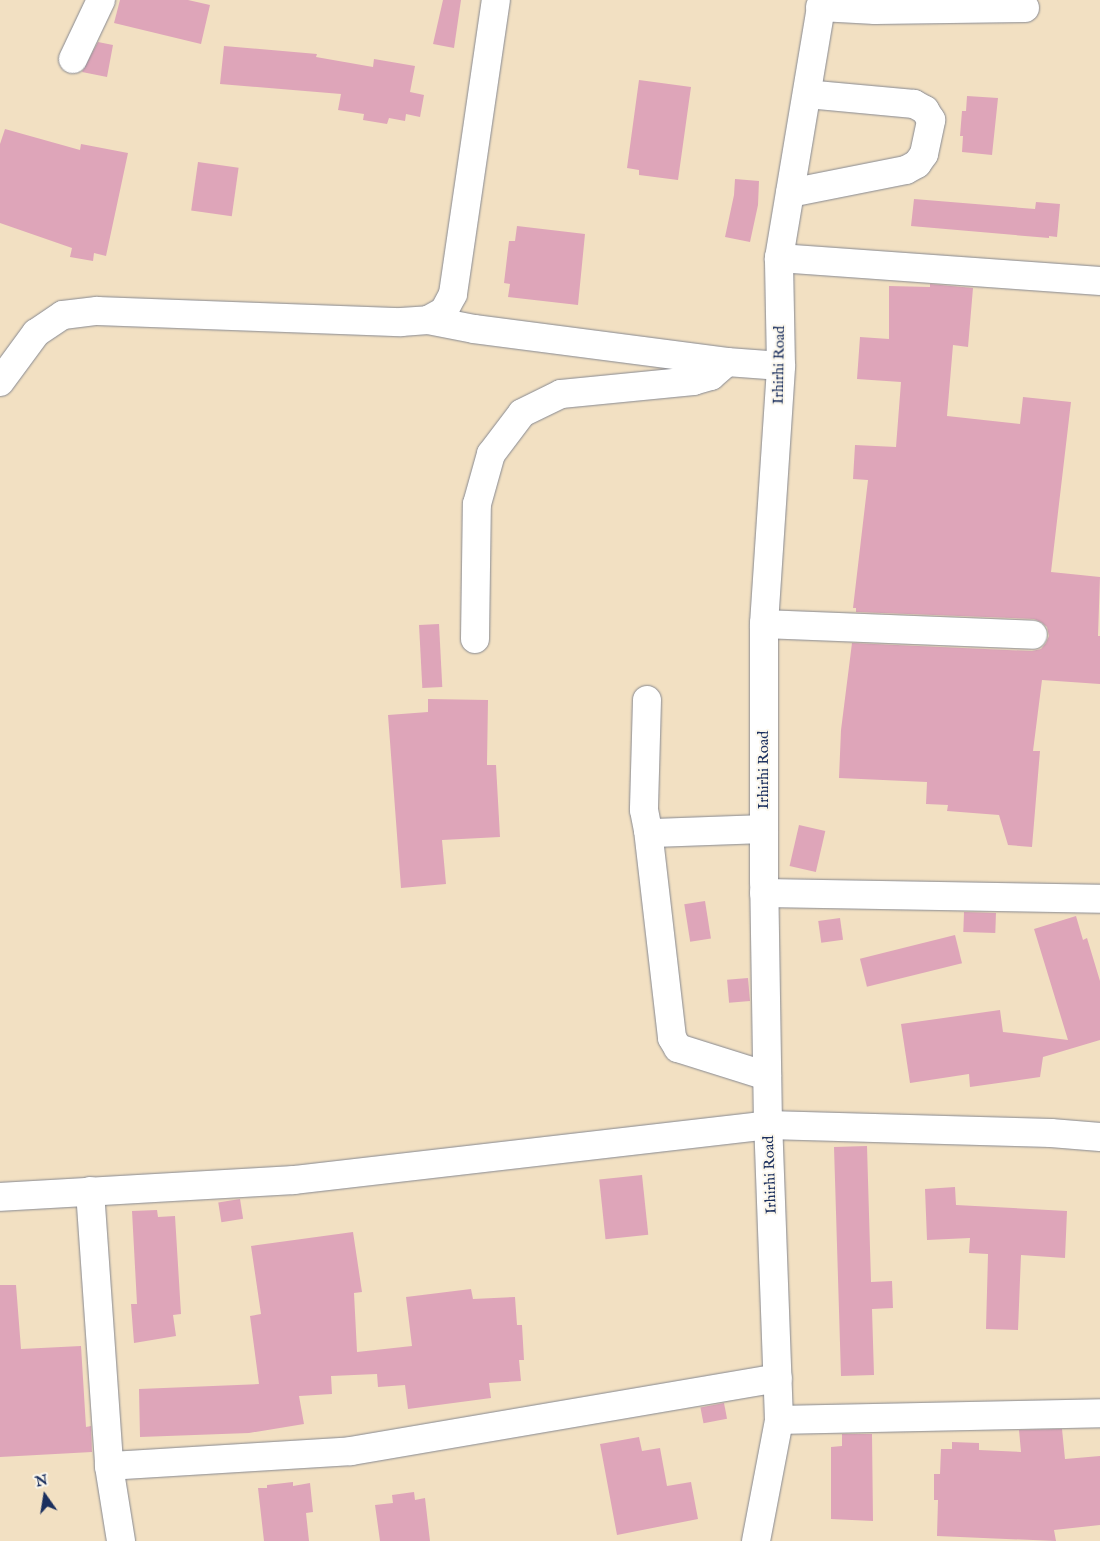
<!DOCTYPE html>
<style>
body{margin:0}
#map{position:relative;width:1100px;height:1541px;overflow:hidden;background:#f2e0c2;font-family:"IM FELL English",serif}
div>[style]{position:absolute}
.building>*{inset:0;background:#dea5b9;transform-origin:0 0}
.roads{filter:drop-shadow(0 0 1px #868890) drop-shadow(0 0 1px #868890)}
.minor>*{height:28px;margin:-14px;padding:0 14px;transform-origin:14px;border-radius:14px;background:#fff}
span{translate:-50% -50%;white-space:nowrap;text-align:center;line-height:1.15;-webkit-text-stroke:4px #fbf7ec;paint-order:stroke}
.street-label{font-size:15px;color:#1b2f5e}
.north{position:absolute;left:20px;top:1471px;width:50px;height:50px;-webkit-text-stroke:4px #fbf7ec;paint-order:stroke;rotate:347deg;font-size:14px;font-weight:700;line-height:20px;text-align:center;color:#1b2f5e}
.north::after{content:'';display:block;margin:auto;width:18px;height:22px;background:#1b2f5e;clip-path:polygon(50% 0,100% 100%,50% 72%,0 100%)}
</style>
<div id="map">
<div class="building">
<i style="clip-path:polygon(120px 0,188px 0,210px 5px,201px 44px,114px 23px)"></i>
<i style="clip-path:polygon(443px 0,461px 0,454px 48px,433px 44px)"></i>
<i style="clip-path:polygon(98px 42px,113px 45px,107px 77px,82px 72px)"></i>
<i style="clip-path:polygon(224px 46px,317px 54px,316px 57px,373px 67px,374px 59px,415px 66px,410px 92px,424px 95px,420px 117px,406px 114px,405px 121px,389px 118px,387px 124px,363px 120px,364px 114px,338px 110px,341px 94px,220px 84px)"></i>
<i style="clip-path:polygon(639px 80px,691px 87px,678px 180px,639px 175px,639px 170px,627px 168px)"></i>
<i style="clip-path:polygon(967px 96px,998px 98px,992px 155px,962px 152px,963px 136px,960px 136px,962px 111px,966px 111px)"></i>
<i style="clip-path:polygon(5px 129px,80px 150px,81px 144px,128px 153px,106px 256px,94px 253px,93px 261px,70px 257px,72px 248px,0 223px,0 144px)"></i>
<i style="left:198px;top:162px;width:41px;height:49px;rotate:8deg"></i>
<i style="clip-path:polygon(735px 179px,759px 181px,758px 205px,750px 242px,725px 237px,734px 195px)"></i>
<i style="clip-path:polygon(914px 199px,1035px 209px,1036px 202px,1060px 204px,1057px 237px,1049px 236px,1049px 238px,911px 226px)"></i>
<i style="clip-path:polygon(517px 226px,585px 234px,578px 305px,508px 297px,510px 284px,504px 283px,509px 241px,515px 241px)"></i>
<i style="clip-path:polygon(930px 284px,973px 288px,968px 347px,953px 345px,947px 416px,1020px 424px,1023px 397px,1071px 402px,1051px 572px,1100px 577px,1098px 636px,1100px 636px,1100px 684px,1042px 680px,1033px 751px,1040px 751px,1032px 847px,1008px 845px,999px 815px,947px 811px,948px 805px,926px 804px,927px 782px,839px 778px,841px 730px,852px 643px,1032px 651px,1041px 649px,1046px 643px,1049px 636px,1047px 627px,1041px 622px,1034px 619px,856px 612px,856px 608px,853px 608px,868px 480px,853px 479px,855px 445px,896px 447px,901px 382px,857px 379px,860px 337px,889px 339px,889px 286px,930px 287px)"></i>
<i style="left:439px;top:624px;width:63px;height:20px;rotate:87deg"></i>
<i style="clip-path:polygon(428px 699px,488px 700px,487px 765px,496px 765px,500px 837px,442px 840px,446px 884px,401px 888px,388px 715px,428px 712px)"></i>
<i style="left:799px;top:825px;width:27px;height:42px;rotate:13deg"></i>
<i style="left:705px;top:901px;width:38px;height:21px;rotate:81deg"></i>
<i style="left:964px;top:912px;width:32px;height:20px;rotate:2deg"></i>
<i style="clip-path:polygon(1076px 916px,1083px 940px,1087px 938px,1100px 981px,1100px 1040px,1043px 1057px,1040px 1077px,970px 1087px,969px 1074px,910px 1083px,901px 1024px,1000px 1010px,1003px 1032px,1068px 1040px,1034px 929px)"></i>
<i style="left:840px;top:918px;width:22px;height:22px;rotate:82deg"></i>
<i style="left:955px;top:935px;width:29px;height:98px;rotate:76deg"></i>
<i style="left:748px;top:978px;width:23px;height:21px;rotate:85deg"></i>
<i style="clip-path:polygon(867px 1146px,871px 1282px,892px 1281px,893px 1308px,872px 1309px,874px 1375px,841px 1376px,834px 1147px)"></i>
<i style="left:642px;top:1175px;width:60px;height:43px;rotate:84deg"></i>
<i style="clip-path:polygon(955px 1187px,956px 1205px,1067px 1211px,1065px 1258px,1021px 1255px,1018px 1330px,986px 1329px,988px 1254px,969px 1253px,970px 1238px,927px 1240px,925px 1189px)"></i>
<i style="left:240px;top:1199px;width:20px;height:22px;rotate:81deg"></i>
<i style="clip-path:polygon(157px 1210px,158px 1217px,175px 1216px,181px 1314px,173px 1315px,176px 1336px,134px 1343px,131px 1304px,137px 1304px,132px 1211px)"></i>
<i style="clip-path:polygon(353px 1232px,362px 1292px,354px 1293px,357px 1352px,412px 1346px,406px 1297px,471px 1289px,473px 1299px,515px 1297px,517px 1325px,522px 1325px,524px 1360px,519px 1360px,521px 1381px,489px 1383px,491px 1398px,408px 1409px,405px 1385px,378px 1387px,377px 1374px,331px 1376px,332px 1394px,299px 1396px,304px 1424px,249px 1433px,140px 1437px,139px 1389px,259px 1384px,250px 1316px,261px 1314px,251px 1246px)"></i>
<i style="clip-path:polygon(0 1285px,16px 1285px,21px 1349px,81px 1346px,86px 1427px,91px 1426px,92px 1452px,0 1457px)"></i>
<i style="left:724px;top:1403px;width:16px;height:24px;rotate:79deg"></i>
<i style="clip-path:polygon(1062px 1429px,1065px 1459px,1100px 1456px,1100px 1525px,1054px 1530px,1056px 1541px,937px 1536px,938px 1500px,934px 1500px,934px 1474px,940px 1474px,941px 1449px,952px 1449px,952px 1442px,979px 1443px,979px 1450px,1021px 1452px,1019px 1430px)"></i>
<i style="clip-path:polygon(842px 1434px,872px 1434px,873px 1521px,831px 1519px,831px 1447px,842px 1446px)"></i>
<i style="clip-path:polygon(639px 1437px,642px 1451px,660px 1448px,667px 1486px,691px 1482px,698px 1519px,617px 1535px,600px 1444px)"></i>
<i style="clip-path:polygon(293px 1482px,293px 1486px,310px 1483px,313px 1512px,306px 1513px,309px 1541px,264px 1541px,258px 1488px,267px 1488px,267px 1485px)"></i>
<i style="clip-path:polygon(414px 1492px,415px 1500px,425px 1498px,430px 1541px,380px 1541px,375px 1505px,393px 1503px,392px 1495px)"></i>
</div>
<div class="roads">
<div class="minor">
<i style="left:820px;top:7px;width:55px;rotate:3.1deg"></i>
<i style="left:875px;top:10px;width:150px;rotate:-0.8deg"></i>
<i style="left:73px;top:59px;width:65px;rotate:-64.6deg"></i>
<i style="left:790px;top:193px;width:118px;rotate:-11.2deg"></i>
<i style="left:906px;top:170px;width:13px;rotate:-29deg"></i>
<i style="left:917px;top:164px;width:12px;rotate:-55deg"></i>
<i style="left:924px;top:154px;width:35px;rotate:-78deg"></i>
<i style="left:931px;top:120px;width:12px;rotate:-121deg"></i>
<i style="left:925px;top:110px;width:13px;rotate:-151deg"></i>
<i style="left:914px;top:104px;width:107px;rotate:-174.7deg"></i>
<i style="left:779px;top:258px;width:322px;rotate:4.1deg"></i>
<i style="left:428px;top:320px;width:47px;rotate:11.1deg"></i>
<i style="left:474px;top:329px;width:255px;rotate:7.4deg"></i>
<i style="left:727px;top:362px;width:54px;rotate:4.2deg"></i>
<i style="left:0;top:382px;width:61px;rotate:-53.7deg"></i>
<i style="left:36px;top:333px;width:32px;rotate:-34deg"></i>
<i style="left:63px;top:315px;width:34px;rotate:-7deg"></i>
<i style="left:97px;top:311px;width:304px;rotate:2.1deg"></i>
<i style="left:401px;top:322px;width:27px;rotate:-4deg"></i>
<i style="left:428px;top:320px;width:18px;rotate:-29deg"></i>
<i style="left:444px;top:311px;width:19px;rotate:-62deg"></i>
<i style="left:453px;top:294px;width:297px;rotate:-81.7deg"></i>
<i style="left:764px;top:624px;width:269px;rotate:2.3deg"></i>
<i style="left:475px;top:639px;width:135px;rotate:-89.2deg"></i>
<i style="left:477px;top:504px;width:52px;rotate:-74.4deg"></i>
<i style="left:491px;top:454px;width:51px;rotate:-52.9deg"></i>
<i style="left:522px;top:413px;width:43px;rotate:-26deg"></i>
<i style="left:561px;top:394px;width:133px;rotate:-5.6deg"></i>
<i style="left:693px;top:381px;width:19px;rotate:-16deg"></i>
<i style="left:711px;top:376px;width:21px;rotate:-41deg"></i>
<i style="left:647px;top:700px;width:110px;rotate:91.6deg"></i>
<i style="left:644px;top:810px;width:20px;rotate:79deg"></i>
<i style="left:648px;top:830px;width:7px;rotate:27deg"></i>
<i style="left:654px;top:833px;width:110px;rotate:-2.1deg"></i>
<i style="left:648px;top:830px;width:209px;rotate:83.4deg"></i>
<i style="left:672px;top:1038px;width:12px;rotate:59deg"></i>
<i style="left:678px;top:1048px;width:93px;rotate:17.5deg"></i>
<i style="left:764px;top:893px;width:336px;rotate:1deg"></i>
<i style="left:90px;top:1191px;width:276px;rotate:86deg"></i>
<i style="left:109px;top:1466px;width:76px;rotate:80.9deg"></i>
<i style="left:0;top:1197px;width:294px;rotate:-3.3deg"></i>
<i style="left:294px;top:1180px;width:477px;rotate:-6.6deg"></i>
<i style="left:768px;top:1125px;width:283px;rotate:1.6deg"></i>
<i style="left:1051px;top:1133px;width:49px;rotate:4.7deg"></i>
<i style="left:779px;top:1420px;width:321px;rotate:-1.2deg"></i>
<i style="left:109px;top:1466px;width:242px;rotate:-3.5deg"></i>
<i style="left:351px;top:1451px;width:433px;rotate:-9.7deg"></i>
<i style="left:756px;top:1541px;width:123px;rotate:-79.2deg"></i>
<i style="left:779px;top:1420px;width:295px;rotate:-92.1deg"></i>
<i style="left:768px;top:1125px;width:243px;rotate:-90.9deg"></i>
<i style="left:764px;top:882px;width:258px;rotate:-90deg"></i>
<i style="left:764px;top:624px;width:259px;rotate:-86.2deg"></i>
<i style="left:781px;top:366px;width:108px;rotate:-91.1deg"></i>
<i style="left:779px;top:258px;width:262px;rotate:-80.5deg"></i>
</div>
</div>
<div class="street-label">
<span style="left:779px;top:365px;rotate:-89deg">Irhirhi Road</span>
<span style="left:764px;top:770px;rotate:-90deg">Irhirhi Road</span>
<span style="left:770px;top:1175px;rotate:-92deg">Irhirhi Road</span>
</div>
<div class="north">N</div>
</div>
